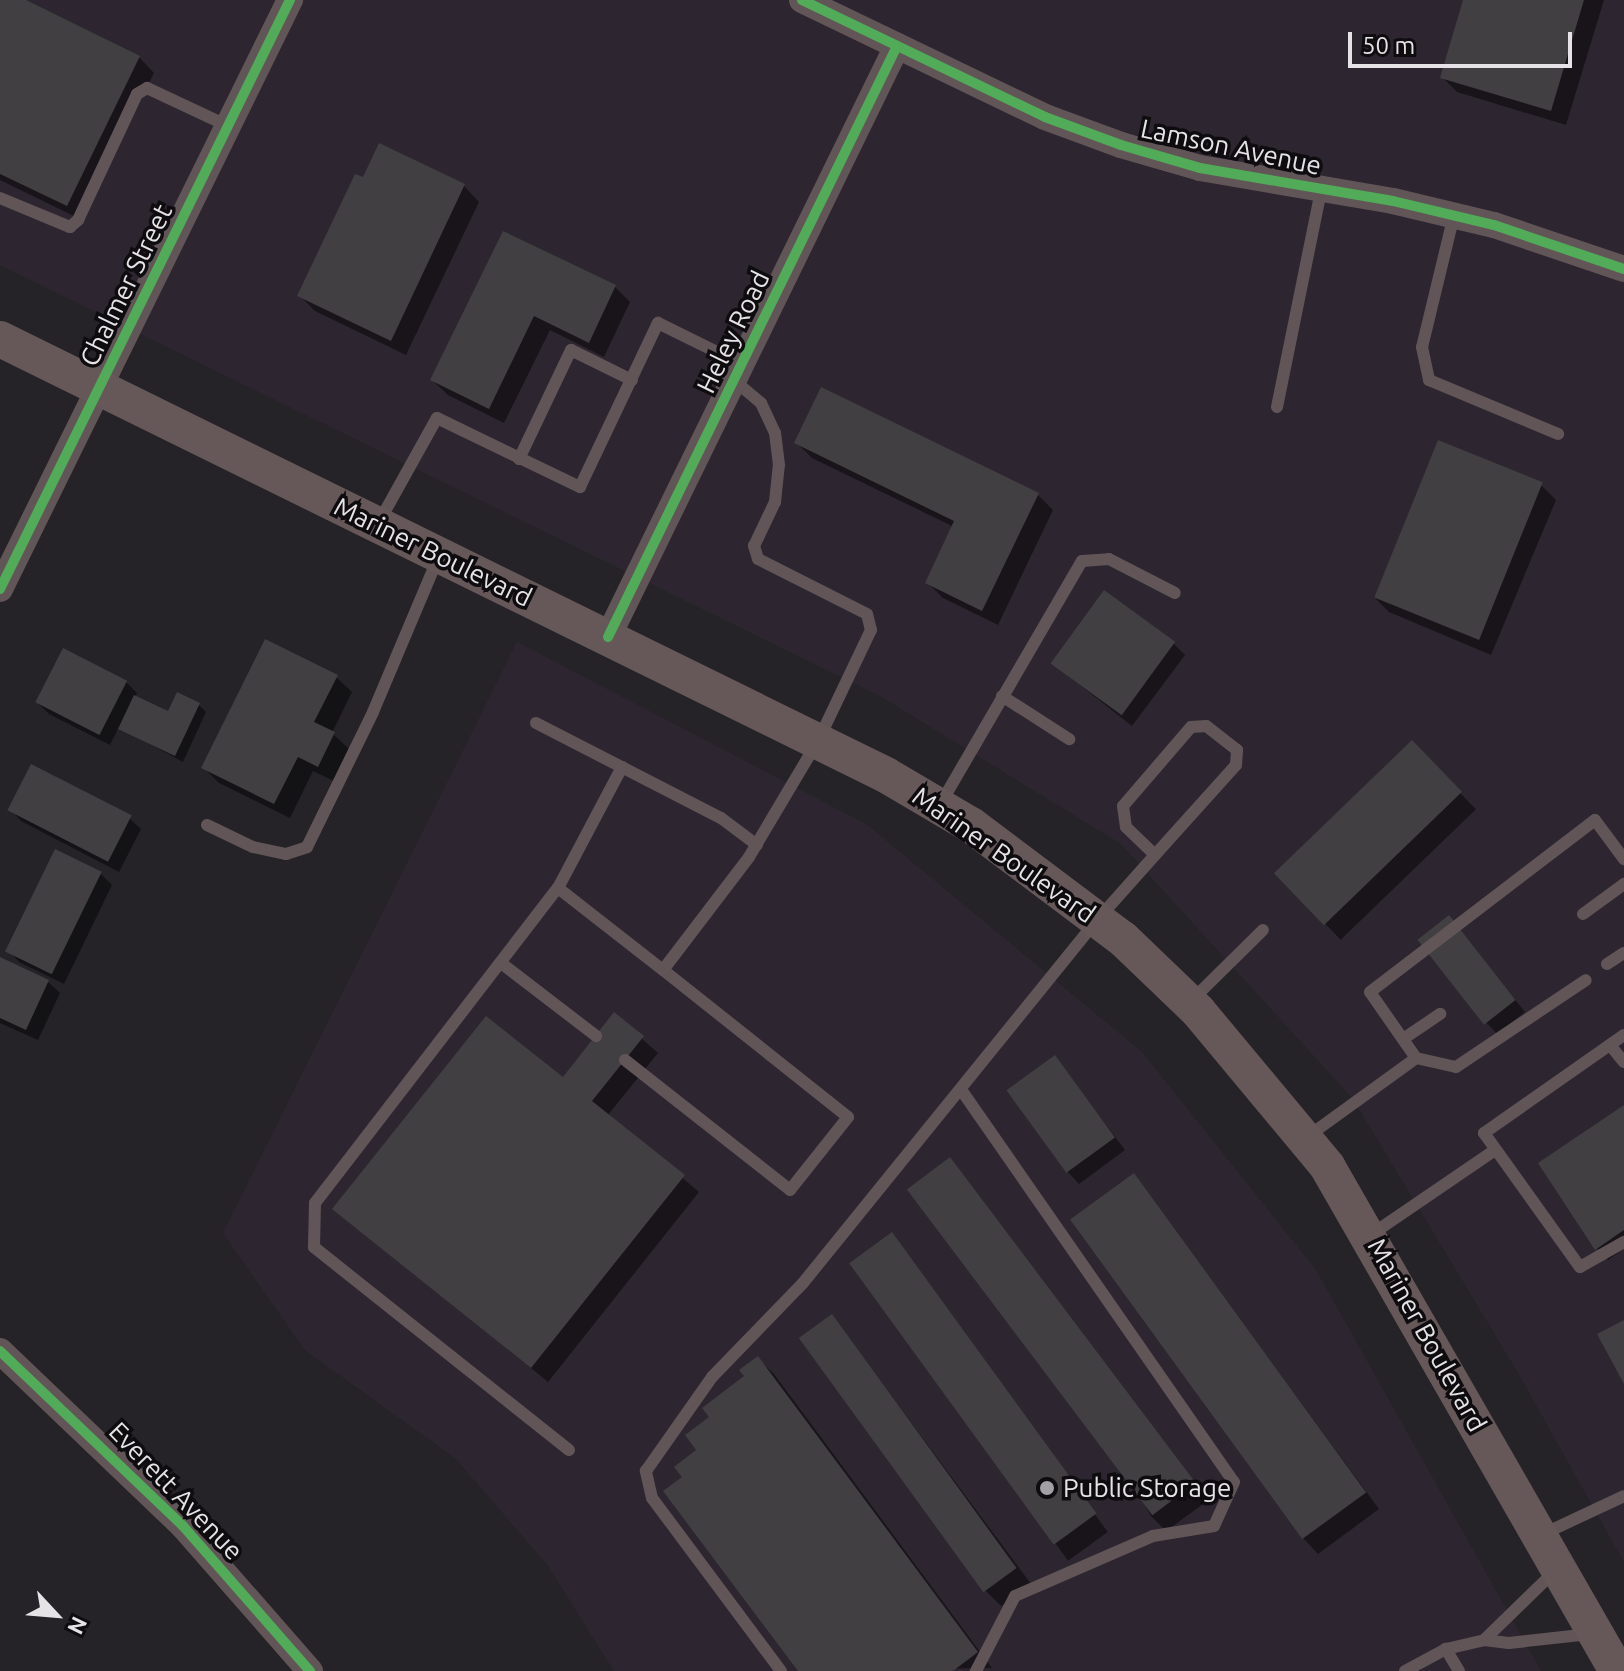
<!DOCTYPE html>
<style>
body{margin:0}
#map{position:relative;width:1624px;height:1671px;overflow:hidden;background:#252327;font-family:Ubuntu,sans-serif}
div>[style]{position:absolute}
.built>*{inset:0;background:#2d2631}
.shadow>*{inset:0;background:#0007;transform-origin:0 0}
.building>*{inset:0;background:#413f42;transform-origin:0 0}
.service>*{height:12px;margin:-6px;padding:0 6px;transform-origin:6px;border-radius:6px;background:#615557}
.minor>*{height:26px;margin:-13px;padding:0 13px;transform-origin:13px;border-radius:13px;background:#615557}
.secondary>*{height:36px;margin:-18px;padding:0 18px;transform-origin:18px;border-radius:18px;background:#665859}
.cycleway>*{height:10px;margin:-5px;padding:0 5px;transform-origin:5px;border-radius:5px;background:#51ab58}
.dots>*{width:22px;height:22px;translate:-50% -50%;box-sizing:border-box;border:4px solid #0e0c0f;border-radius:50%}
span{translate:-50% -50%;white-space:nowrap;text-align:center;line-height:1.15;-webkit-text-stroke:7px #0e0c0f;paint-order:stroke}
.street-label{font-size:26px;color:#e6e3e7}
.poi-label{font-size:26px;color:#e6e3e7}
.left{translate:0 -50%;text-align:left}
.north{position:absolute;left:16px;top:1575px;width:80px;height:80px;-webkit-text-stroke:6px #0e0c0f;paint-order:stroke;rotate:116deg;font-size:22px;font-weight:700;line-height:32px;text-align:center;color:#e6e3e7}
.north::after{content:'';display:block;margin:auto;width:28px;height:36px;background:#e6e3e7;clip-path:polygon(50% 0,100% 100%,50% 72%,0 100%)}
.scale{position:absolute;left:1348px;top:32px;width:224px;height:36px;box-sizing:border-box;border:4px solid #e6e3e7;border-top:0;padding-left:10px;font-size:24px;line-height:28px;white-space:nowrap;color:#e6e3e7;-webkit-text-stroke:6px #0e0c0f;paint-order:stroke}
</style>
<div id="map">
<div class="built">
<i style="clip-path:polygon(0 0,1624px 0,1624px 1562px,1517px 1371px,1353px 1099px,1121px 844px,882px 697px,0 265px)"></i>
<i style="clip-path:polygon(517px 642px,866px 824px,1142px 1052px,1316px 1270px,1541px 1671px,614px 1671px,549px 1567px,456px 1459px,305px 1350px,223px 1233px)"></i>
</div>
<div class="shadow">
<i style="clip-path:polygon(0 0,21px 0,139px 57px,154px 73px,82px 220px,0 180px)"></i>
<i style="clip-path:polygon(1465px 0,1604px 0,1566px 125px,1457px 92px,1442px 77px)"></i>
<i style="clip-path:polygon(364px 180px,464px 186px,479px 202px,406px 355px,315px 311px,300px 296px)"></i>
<i style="clip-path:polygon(504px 233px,615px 287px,630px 302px,604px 357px,550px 330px,504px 423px,448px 395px,432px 380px)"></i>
<i style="clip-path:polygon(797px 443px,1038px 495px,1053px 510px,998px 625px,943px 598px,927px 582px,954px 527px,812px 458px)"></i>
<i style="clip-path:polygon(1541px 485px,1556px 500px,1491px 655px,1389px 612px,1374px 597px)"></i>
<i style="clip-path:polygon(1174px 644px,1185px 655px,1132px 726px,1052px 663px)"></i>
<i style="clip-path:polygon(336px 677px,352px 692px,332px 733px,349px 749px,334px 781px,313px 771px,290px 818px,219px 783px,204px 768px)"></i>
<i style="clip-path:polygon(126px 682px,137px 693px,135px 697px,169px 713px,199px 705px,206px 712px,183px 762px,119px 727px,110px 745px,49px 714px,37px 702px)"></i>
<i style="left:1412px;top:743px;width:92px;height:188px;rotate:46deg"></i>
<i style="clip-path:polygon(10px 809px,129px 818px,141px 829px,119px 872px,21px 821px)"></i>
<i style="clip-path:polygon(101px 874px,112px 885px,64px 984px,19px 962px,8px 950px)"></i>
<i style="clip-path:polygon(1460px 930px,1525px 1012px,1497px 1034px,1486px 1022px)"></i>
<i style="clip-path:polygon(0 959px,48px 982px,60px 993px,38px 1040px,0 1023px)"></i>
<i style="clip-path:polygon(615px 1015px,658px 1053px,608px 1115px,699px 1192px,548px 1382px,335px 1208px,563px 1080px)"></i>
<i style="clip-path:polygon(1055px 1058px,1125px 1150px,1079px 1184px,1068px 1172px)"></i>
<i style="clip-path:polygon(1624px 1107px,1624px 1249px,1608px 1260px,1597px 1248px)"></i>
<i style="clip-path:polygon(950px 1159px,1206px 1502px,1166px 1531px,1151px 1516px)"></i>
<i style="clip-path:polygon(1134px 1176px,1379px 1509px,1318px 1554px,1303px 1538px)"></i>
<i style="left:892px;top:1235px;width:367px;height:49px;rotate:54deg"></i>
<i style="clip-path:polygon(832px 1316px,1031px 1584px,1001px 1606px,986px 1591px)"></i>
<i style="clip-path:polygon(758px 1359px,774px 1374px,992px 1668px,800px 1671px,684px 1478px,712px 1417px)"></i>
</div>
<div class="building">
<i style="clip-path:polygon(0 0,26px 0,140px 56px,67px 206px,0 174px)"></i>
<i style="clip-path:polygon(1463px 0,1584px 0,1551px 111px,1440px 78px)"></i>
<i style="clip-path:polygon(379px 143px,465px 184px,391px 341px,297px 296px,355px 174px,363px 177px)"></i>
<i style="clip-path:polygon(503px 231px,616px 285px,589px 343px,534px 316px,489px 409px,430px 380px)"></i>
<i style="clip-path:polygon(821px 387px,1039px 493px,982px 611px,925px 583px,954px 521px,794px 443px)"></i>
<i style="left:1438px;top:440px;width:113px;height:170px;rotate:22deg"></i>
<i style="left:1104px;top:590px;width:88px;height:91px;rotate:36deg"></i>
<i style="clip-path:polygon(265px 639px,338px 675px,314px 722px,335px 732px,318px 767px,298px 757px,274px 804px,201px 768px)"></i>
<i style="left:63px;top:648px;width:72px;height:61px;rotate:27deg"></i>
<i style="clip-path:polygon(177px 692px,200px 703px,175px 756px,118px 729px,134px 695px,168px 711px)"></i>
<i style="left:1412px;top:740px;width:72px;height:192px;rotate:46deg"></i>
<i style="left:31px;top:764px;width:113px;height:52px;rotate:27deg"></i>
<i style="left:55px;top:849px;width:52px;height:114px;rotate:26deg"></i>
<i style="left:1449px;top:915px;width:108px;height:40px;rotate:52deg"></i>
<i style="clip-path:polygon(0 957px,49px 980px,26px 1030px,0 1018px)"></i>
<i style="clip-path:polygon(614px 1012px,644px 1036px,592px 1101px,685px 1175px,531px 1368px,332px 1209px,486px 1016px,563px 1077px)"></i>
<i style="left:1055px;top:1055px;width:102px;height:60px;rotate:54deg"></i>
<i style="clip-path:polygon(1624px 1105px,1624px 1230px,1595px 1250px,1538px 1163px)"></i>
<i style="left:950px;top:1157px;width:408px;height:54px;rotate:53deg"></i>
<i style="left:1134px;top:1173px;width:395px;height:79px;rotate:54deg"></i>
<i style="left:892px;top:1232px;width:348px;height:53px;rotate:54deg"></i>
<i style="left:832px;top:1314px;width:314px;height:41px;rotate:54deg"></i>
<i style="clip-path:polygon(1624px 1320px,1624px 1384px,1597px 1334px)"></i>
<i style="clip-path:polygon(758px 1356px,978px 1652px,953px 1671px,798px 1671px,663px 1491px,682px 1477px,674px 1467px,696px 1450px,685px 1435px,709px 1417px,702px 1408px,744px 1376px,739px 1370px)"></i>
</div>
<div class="service">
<i style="left:0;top:198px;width:76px;rotate:22.5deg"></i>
<i style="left:70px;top:227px;width:11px;rotate:-41deg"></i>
<i style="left:78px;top:220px;width:139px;rotate:-64.9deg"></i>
<i style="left:137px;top:94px;width:12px;rotate:-31deg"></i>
<i style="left:147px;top:88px;width:89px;rotate:25.1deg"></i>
<i style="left:1454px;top:215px;width:136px;rotate:103.6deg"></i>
<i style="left:1422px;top:347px;width:34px;rotate:78deg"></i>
<i style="left:1429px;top:380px;width:140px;rotate:22.7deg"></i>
<i style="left:1277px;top:407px;width:221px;rotate:-78.5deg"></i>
<i style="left:519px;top:459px;width:121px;rotate:-64.5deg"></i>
<i style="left:571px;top:350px;width:68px;rotate:26.2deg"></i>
<i style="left:379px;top:522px;width:119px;rotate:-60.9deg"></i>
<i style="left:437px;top:418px;width:159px;rotate:25.8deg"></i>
<i style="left:580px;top:487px;width:182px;rotate:-64.6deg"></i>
<i style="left:658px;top:323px;width:93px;rotate:26.3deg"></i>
<i style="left:1002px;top:696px;width:80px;rotate:32.7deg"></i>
<i style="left:536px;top:723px;width:208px;rotate:27.2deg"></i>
<i style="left:721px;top:818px;width:45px;rotate:36.9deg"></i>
<i style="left:941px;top:803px;width:280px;rotate:-59.8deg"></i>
<i style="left:1082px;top:561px;width:27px;rotate:-4deg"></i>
<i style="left:1109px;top:559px;width:74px;rotate:27.3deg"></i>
<i style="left:207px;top:825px;width:51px;rotate:25.6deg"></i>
<i style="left:253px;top:847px;width:34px;rotate:12deg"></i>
<i style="left:286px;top:854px;width:22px;rotate:-18deg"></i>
<i style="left:307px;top:847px;width:150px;rotate:-63.9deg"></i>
<i style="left:373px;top:712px;width:167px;rotate:-67.1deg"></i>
<i style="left:558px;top:888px;width:137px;rotate:-62.1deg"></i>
<i style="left:1583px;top:914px;width:51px;rotate:-36.2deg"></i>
<i style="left:501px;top:963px;width:120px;rotate:37.5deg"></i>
<i style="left:1607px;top:964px;width:20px;rotate:-33deg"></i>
<i style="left:1191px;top:1001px;width:101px;rotate:-44.6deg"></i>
<i style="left:1624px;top:1035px;width:171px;rotate:145deg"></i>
<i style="left:1484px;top:1133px;width:165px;rotate:54.4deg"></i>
<i style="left:1580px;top:1267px;width:51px;rotate:-29.6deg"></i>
<i style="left:1403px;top:1039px;width:45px;rotate:-34deg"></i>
<i style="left:1610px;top:1045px;width:22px;rotate:51deg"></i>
<i style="left:1416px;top:1058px;width:80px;rotate:-124.9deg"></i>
<i style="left:1370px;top:992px;width:283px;rotate:-37.4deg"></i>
<i style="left:1595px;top:820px;width:49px;rotate:53.4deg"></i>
<i style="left:625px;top:1060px;width:210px;rotate:38.2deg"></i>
<i style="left:790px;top:1190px;width:93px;rotate:-51.5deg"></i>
<i style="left:848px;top:1117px;width:236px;rotate:-141.5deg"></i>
<i style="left:962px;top:1091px;width:476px;rotate:55.2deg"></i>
<i style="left:1234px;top:1482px;width:48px;rotate:114.4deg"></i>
<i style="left:1214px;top:1526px;width:62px;rotate:170.7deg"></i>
<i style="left:1153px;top:1536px;width:150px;rotate:156.5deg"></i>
<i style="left:1015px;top:1596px;width:85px;rotate:117.5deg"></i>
<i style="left:1307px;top:1137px;width:135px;rotate:-35.9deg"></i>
<i style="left:1416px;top:1058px;width:41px;rotate:12.7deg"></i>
<i style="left:1456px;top:1067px;width:156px;rotate:-33.8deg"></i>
<i style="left:1372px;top:1234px;width:149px;rotate:-34.3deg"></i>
<i style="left:569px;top:1450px;width:326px;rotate:-141.5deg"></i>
<i style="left:314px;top:1247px;width:44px;rotate:-88.7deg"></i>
<i style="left:315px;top:1203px;width:398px;rotate:-52.4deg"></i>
<i style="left:558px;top:888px;width:133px;rotate:38deg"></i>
<i style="left:663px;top:970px;width:142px;rotate:-52.7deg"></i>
<i style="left:749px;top:857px;width:135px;rotate:-59.3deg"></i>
<i style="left:818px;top:741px;width:123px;rotate:-64.5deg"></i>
<i style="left:871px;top:630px;width:16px;rotate:-104deg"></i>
<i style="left:867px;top:614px;width:122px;rotate:-153.2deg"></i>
<i style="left:758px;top:559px;width:14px;rotate:-107deg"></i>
<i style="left:754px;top:546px;width:49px;rotate:-64.5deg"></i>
<i style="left:775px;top:502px;width:37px;rotate:-84deg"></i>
<i style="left:779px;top:465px;width:32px;rotate:-97deg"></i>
<i style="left:775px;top:433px;width:33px;rotate:-115deg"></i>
<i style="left:761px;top:403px;width:35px;rotate:-140deg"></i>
<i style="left:1543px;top:1534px;width:89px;rotate:-25.1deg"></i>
<i style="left:1484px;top:1640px;width:100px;rotate:-44.2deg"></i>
<i style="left:781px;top:1671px;width:216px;rotate:-126.7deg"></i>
<i style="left:652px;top:1498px;width:28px;rotate:-103deg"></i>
<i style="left:646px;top:1471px;width:115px;rotate:-54.9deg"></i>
<i style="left:712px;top:1377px;width:131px;rotate:-45.9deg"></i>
<i style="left:803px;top:1283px;width:469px;rotate:-51deg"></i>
<i style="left:1098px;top:919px;width:86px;rotate:-48.3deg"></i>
<i style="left:1155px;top:855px;width:121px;rotate:-48deg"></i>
<i style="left:1236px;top:765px;width:15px;rotate:-86deg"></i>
<i style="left:1237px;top:750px;width:39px;rotate:-142deg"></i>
<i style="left:1206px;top:726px;width:15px;rotate:176deg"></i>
<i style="left:1191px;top:727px;width:104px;rotate:130.7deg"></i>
<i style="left:1123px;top:806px;width:21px;rotate:82deg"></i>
<i style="left:1126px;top:827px;width:40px;rotate:44deg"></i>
<i style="left:1405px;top:1671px;width:47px;rotate:-28.2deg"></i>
<i style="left:1459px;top:1671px;width:26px;rotate:-121deg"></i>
<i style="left:1446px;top:1649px;width:39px;rotate:-13deg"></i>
<i style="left:1484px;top:1640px;width:25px;rotate:7deg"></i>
<i style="left:1509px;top:1643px;width:81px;rotate:-6.4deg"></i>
</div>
<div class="minor">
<i style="left:802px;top:0;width:270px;rotate:25.7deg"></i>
<i style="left:1045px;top:117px;width:81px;rotate:20.2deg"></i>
<i style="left:1121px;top:145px;width:82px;rotate:16.2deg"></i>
<i style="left:1200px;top:168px;width:196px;rotate:9.7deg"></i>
<i style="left:1393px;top:201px;width:104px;rotate:13.4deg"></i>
<i style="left:1494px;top:225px;width:137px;rotate:18.7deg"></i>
<i style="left:0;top:589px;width:657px;rotate:-63.79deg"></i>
<i style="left:608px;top:637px;width:658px;rotate:-63.94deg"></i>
<i style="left:0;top:1351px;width:253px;rotate:43.7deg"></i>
<i style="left:183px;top:1526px;width:193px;rotate:48.8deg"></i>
</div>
<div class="secondary">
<i style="left:0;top:339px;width:987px;rotate:26.2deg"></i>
<i style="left:886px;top:775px;width:99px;rotate:30.5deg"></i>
<i style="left:971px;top:825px;width:190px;rotate:36.9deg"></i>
<i style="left:1123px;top:939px;width:104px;rotate:43.8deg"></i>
<i style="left:1198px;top:1011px;width:202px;rotate:50.2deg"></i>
<i style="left:1327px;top:1166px;width:582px;rotate:60.13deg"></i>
</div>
<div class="cycleway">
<i style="left:802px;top:0;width:270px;rotate:25.7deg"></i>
<i style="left:1045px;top:117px;width:81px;rotate:20.2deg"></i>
<i style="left:1121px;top:145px;width:82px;rotate:16.2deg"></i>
<i style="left:1200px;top:168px;width:196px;rotate:9.7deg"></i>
<i style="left:1393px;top:201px;width:104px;rotate:13.4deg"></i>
<i style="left:1494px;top:225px;width:137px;rotate:18.7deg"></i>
<i style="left:0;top:589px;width:657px;rotate:-63.79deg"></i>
<i style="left:608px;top:637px;width:658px;rotate:-63.94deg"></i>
<i style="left:0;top:1351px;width:253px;rotate:43.7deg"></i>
<i style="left:183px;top:1526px;width:193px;rotate:48.8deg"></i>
</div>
<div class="dots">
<i style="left:1047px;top:1488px;background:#a2a0a4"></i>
</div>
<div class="street-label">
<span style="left:1231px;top:147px;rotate:12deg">Lamson Avenue</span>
<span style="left:126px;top:285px;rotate:-64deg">Chalmer Street</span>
<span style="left:733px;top:332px;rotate:-64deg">Heley Road</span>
<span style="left:433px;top:552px;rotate:26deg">Mariner Boulevard</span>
<span style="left:1004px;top:855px;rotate:35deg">Mariner Boulevard</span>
<span style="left:1427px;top:1335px;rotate:61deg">Mariner Boulevard</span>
<span style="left:176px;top:1491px;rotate:46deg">Everett Avenue</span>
</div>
<div class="poi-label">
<span class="left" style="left:1063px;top:1488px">Public Storage</span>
</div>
<div class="north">N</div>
<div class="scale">50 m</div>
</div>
